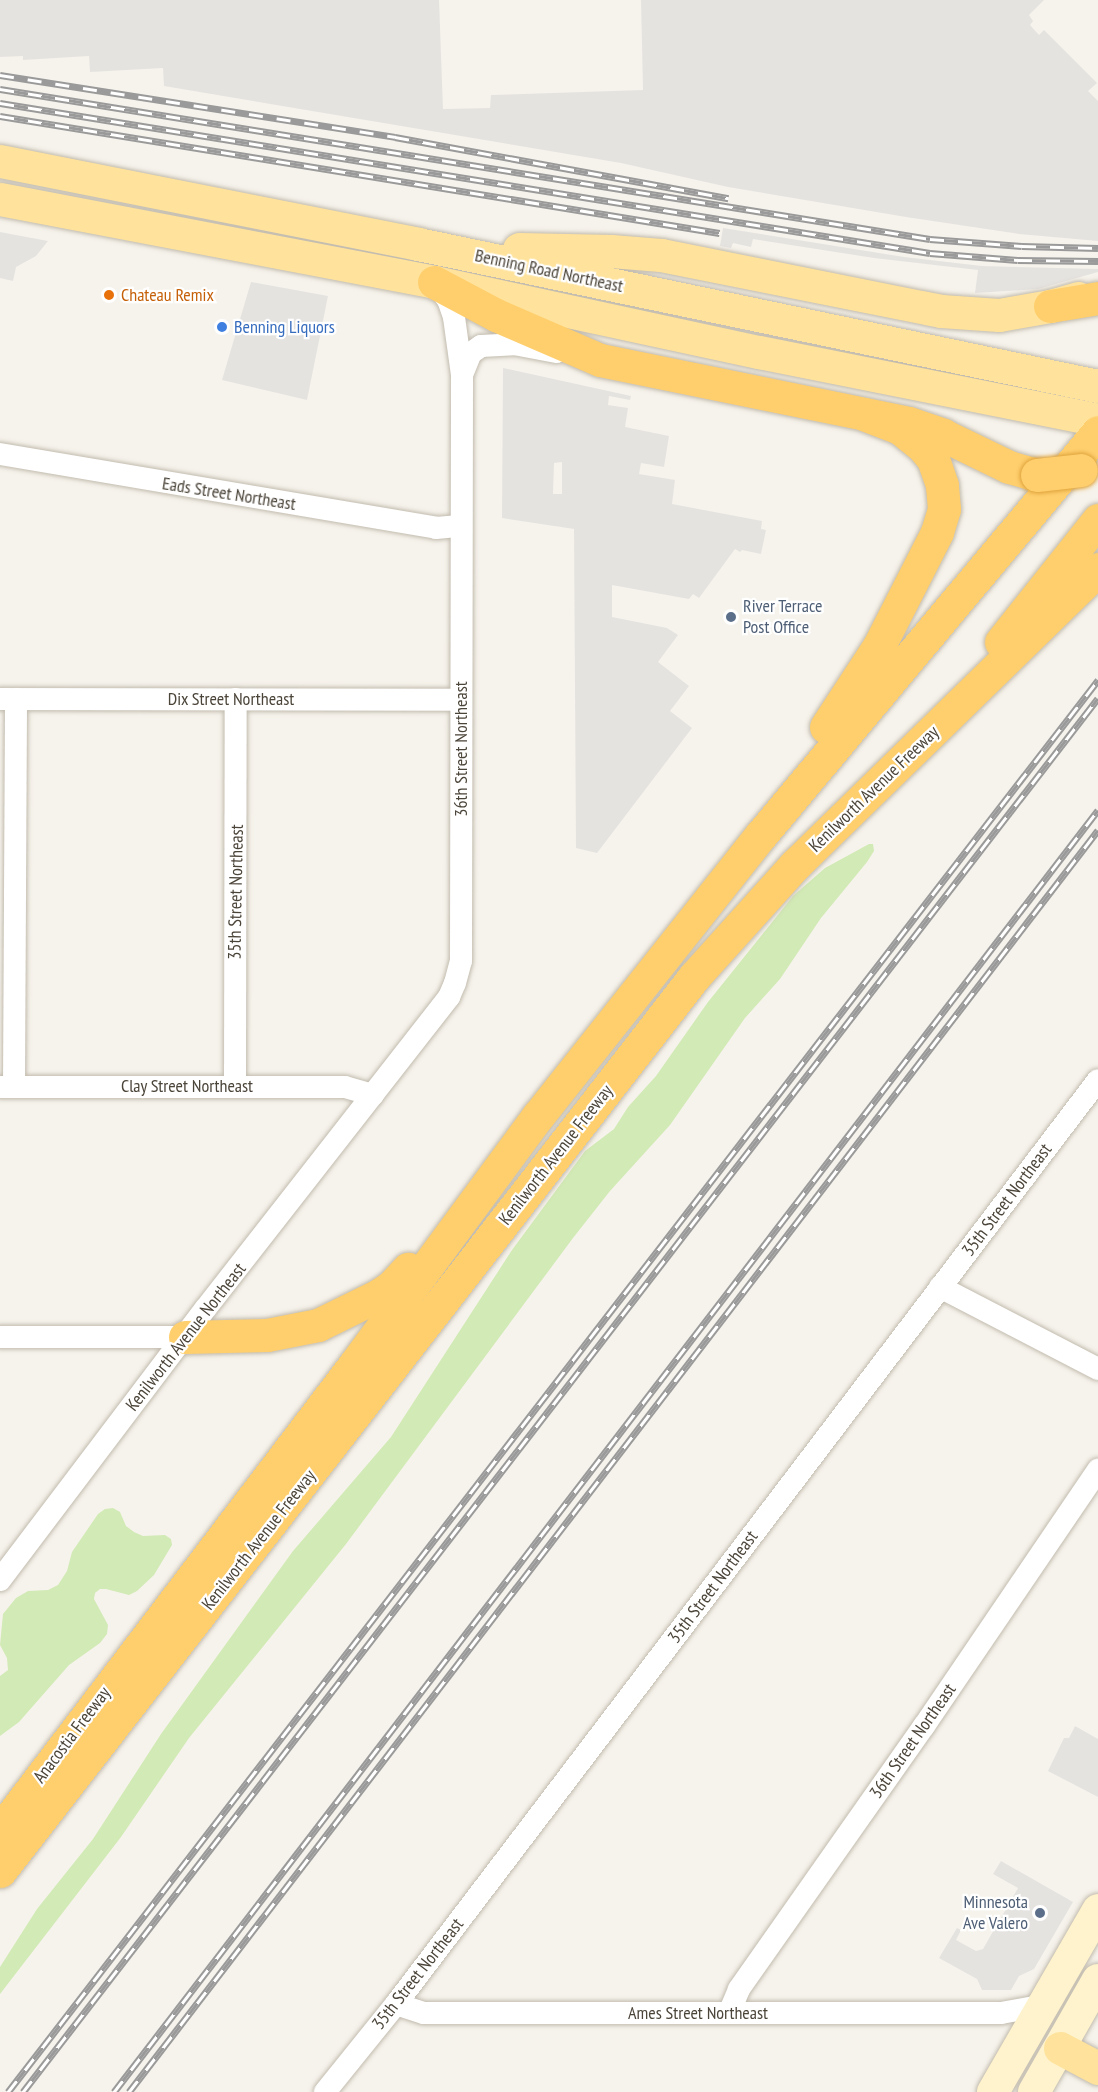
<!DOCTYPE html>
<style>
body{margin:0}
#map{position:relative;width:1098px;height:2092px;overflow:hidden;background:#f6f3ec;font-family:"PT Sans Narrow",sans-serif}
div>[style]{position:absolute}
.green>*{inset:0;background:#d2eab5}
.parking>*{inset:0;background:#e5e3e0}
.roads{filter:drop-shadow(0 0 2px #c2bbae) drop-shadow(0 0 2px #c2bbae)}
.street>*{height:22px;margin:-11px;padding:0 11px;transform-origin:11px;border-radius:11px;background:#fff}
.secondary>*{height:32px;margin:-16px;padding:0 16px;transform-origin:16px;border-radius:16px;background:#fff3cd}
.primary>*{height:33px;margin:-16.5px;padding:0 16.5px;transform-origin:16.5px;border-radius:16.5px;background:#ffe39c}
.highway>*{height:33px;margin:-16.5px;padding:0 16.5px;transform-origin:16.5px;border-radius:16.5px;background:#ffcf6e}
.rail>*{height:7px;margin-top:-3.5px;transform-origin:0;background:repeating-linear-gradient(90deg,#fff 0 14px,#9a9a9a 0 28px);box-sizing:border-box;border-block:2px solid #9a9a9a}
.bridges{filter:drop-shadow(0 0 2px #e0a43c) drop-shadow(0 0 2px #e0a43c)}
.highway-bridge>*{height:33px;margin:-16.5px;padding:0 16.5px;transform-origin:16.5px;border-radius:16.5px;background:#ffcf6e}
.dots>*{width:16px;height:16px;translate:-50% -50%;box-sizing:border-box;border:3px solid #fff;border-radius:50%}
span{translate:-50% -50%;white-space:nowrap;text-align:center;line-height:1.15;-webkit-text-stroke:4.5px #fff;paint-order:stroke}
.street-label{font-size:18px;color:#4b4439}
.food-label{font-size:18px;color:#c56008}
.left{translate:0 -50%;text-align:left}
.shop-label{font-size:18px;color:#366cbe}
.service-label{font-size:18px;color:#4e5e75}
.right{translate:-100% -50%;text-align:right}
</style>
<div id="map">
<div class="green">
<i style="clip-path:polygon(869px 844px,873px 844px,874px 851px,867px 862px,821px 918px,780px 979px,745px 1018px,670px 1125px,610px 1191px,573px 1238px,346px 1544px,189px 1738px,121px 1837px,0 1994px,0 1967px,37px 1909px,93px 1839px,161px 1734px,293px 1551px,391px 1437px,512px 1250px,585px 1151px,614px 1129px,628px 1107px,656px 1076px,708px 1002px,793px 896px,825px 868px)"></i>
<i style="clip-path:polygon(113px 1508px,120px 1512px,126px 1526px,134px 1532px,143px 1536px,165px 1535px,171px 1539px,172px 1545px,154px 1575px,137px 1591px,129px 1595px,106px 1589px,100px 1589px,95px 1593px,94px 1599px,108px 1625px,107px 1634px,100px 1643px,69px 1665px,19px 1722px,0 1736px,0 1676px,8px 1670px,7px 1658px,0 1645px,3px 1614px,16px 1598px,28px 1591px,48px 1590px,58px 1585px,67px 1571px,72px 1552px,98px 1514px,105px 1509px)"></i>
</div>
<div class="parking">
<i style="clip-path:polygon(0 0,439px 0,443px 109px,490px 108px,491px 95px,643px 90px,641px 0,1044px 0,1029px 15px,1033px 21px,1030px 25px,1039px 35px,1044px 30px,1097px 83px,1088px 91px,1098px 101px,1098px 241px,1019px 234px,906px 217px,728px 187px,621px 163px,164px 86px,163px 68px,90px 72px,89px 56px,23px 60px,23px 56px,0 57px)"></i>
<i style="clip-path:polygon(723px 228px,904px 257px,982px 266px,1098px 269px,1098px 272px,1038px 289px,975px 293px,978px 270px,874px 258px,753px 239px,751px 247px,733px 243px,731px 248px,720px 246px)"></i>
<i style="clip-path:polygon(0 232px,48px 241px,36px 256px,16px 267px,13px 281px,0 278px)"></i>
<i style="clip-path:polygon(251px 282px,328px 296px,307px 400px,222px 380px)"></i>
<i style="clip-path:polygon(evenodd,503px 368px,631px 396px,630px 400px,609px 396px,608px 405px,628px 408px,625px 427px,669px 436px,664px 467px,641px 463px,639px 474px,675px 480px,672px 504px,762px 521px,761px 529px,766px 530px,761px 554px,742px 550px,740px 552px,735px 549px,699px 598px,693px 594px,689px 599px,612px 585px,612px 617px,667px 628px,678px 635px,658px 662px,689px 686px,670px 711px,692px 728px,597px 853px,576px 848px,574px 529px,502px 518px,503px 368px,562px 462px,562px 494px,553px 494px,554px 463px,562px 462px)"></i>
<i style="clip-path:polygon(1075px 1726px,1098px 1739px,1098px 1797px,1048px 1771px,1064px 1738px,1069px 1738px)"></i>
<i style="clip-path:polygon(1001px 1861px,1073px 1902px,1034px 1969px,1019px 1976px,1011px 1990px,982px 1990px,977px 1979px,939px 1958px,957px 1928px,961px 1930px,956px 1940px,976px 1951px,983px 1949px,1018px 1888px,993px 1874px)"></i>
</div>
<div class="roads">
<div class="street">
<i style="left:462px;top:375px;width:24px;rotate:-68deg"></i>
<i style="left:471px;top:353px;width:12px;rotate:-35deg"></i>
<i style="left:481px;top:346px;width:33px;rotate:-3deg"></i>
<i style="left:514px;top:344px;width:43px;rotate:10.8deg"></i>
<i style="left:0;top:454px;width:442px;rotate:9.6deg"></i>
<i style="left:436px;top:528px;width:24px;rotate:-5deg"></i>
<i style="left:0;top:699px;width:461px;rotate:0.1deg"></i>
<i style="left:235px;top:1086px;width:387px;rotate:-89.9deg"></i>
<i style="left:1px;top:1087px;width:344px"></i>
<i style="left:345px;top:1087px;width:29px;rotate:16deg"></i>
<i style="left:14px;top:1087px;width:388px;rotate:-89.7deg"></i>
<i style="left:940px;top:1287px;width:178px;rotate:27.4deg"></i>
<i style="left:0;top:1337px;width:185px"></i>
<i style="left:0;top:1580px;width:341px;rotate:-52.9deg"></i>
<i style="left:206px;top:1308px;width:395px;rotate:-52deg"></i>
<i style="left:449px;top:997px;width:15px;rotate:-67deg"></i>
<i style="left:455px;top:983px;width:23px;rotate:-75deg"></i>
<i style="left:461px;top:961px;width:586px;rotate:-89.9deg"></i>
<i style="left:462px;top:375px;width:59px;rotate:-97.9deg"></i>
<i style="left:454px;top:317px;width:18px;rotate:-109deg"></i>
<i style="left:448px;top:300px;width:20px;rotate:-127deg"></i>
<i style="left:396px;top:2004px;width:29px;rotate:18deg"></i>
<i style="left:424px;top:2013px;width:577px"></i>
<i style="left:1001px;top:2013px;width:45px;rotate:-10.3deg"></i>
<i style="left:729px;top:2013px;width:26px;rotate:-67deg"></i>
<i style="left:739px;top:1989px;width:322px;rotate:-54.9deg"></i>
<i style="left:924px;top:1726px;width:310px;rotate:-55.8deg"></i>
<i style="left:325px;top:2092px;width:113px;rotate:-51.1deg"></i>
<i style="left:396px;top:2004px;width:1160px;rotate:-52.77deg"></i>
</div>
<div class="secondary">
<i style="left:993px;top:2092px;width:210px;rotate:-60deg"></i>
<i style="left:1034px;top:2092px;width:129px;rotate:-60.3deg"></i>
</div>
<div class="primary">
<i style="left:0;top:161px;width:426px;rotate:11.2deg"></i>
<i style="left:418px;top:244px;width:695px;rotate:11.8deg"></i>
<i style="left:0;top:199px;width:442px;rotate:10.8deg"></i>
<i style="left:434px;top:282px;width:332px;rotate:12.2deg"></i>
<i style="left:759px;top:352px;width:346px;rotate:11.3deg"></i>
<i style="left:519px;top:249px;width:92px;rotate:1.2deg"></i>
<i style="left:611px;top:251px;width:50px;rotate:4.6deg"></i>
<i style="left:661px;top:255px;width:286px;rotate:11.3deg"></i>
<i style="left:941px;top:311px;width:58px;rotate:3.9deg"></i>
<i style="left:999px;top:315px;width:52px;rotate:-10deg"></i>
<i style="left:1050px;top:306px;width:29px;rotate:-16deg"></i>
<i style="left:1060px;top:2048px;width:43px;rotate:27.8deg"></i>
</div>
<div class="highway">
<i style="left:434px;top:282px;width:70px;rotate:28deg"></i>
<i style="left:496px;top:315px;width:113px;rotate:23.4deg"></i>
<i style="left:600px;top:360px;width:315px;rotate:11.5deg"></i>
<i style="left:909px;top:423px;width:36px;rotate:19deg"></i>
<i style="left:943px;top:435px;width:73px;rotate:25.9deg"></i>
<i style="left:1009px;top:467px;width:29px;rotate:16deg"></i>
<i style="left:1050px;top:306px;width:49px;rotate:-9.5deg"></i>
<i style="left:1001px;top:642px;width:156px;rotate:-51.5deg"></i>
<i style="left:826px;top:727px;width:97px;rotate:-56.8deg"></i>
<i style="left:879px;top:646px;width:128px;rotate:-63deg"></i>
<i style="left:937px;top:532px;width:24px;rotate:-73deg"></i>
<i style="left:944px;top:509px;width:24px;rotate:-95deg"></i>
<i style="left:942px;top:485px;width:28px;rotate:-109deg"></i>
<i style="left:933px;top:459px;width:17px;rotate:-130deg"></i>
<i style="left:922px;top:446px;width:28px;rotate:-141deg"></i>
<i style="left:900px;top:428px;width:39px;rotate:-159deg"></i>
<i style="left:185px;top:1337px;width:82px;rotate:-1.4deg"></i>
<i style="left:267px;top:1335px;width:52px;rotate:-11.1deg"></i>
<i style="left:318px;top:1325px;width:68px;rotate:-26.2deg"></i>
<i style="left:379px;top:1295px;width:14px;rotate:-34deg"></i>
<i style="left:391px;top:1287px;width:25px;rotate:-47deg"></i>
<i style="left:0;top:1831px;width:587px;rotate:-52.76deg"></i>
<i style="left:355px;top:1364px;width:308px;rotate:-53.6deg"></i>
<i style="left:538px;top:1116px;width:359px;rotate:-51.6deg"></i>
<i style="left:761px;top:835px;width:525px;rotate:-50.1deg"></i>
<i style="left:0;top:1871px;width:1132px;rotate:-52.18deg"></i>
<i style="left:694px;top:977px;width:151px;rotate:-48deg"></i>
<i style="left:795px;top:865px;width:424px;rotate:-44.3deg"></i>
</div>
</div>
<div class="rail">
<i style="left:0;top:75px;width:400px;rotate:8.9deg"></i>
<i style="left:395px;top:137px;width:339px;rotate:10.4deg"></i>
<i style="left:0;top:89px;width:942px;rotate:9.16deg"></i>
<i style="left:930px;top:239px;width:92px;rotate:4.4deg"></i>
<i style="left:1022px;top:246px;width:76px;rotate:1.5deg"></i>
<i style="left:0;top:103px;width:942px;rotate:9.16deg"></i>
<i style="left:930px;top:253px;width:88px;rotate:4.5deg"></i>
<i style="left:1018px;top:260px;width:80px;rotate:0.7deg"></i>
<i style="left:0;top:116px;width:729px;rotate:9.23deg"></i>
<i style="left:8px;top:2092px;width:1784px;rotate:-52.33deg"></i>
<i style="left:23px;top:2092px;width:1760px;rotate:-52.36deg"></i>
<i style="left:114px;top:2092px;width:1616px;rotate:-52.49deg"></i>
<i style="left:129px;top:2092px;width:1591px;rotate:-52.48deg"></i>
</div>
<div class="bridges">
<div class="highway-bridge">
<i style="left:1037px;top:475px;width:44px;rotate:-6.5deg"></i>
</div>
</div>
<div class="dots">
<i style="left:109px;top:295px;background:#e8710a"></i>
<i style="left:222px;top:327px;background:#3f7fe0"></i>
<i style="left:731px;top:617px;background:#5c6f8a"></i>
<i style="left:1040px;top:1913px;background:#5c6f8a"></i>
</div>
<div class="street-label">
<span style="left:549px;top:271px;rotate:12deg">Benning Road Northeast</span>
<span style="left:229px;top:494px;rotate:9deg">Eads Street Northeast</span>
<span style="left:231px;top:699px">Dix Street Northeast</span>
<span style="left:461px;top:749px;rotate:-90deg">36th Street Northeast</span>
<span style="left:874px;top:789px;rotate:-44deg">Kenilworth Avenue Freeway</span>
<span style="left:236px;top:892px;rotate:-89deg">35th Street Northeast</span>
<span style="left:187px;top:1086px">Clay Street Northeast</span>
<span style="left:556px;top:1155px;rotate:-52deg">Kenilworth Avenue Freeway</span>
<span style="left:1007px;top:1200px;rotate:-53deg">35th Street Northeast</span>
<span style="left:186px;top:1337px;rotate:-52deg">Kenilworth Avenue Northeast</span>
<span style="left:259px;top:1540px;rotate:-52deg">Kenilworth Avenue Freeway</span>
<span style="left:713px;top:1587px;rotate:-53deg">35th Street Northeast</span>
<span style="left:72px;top:1735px;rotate:-53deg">Anacostia Freeway</span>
<span style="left:913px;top:1741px;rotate:-55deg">36th Street Northeast</span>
<span style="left:418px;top:1974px;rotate:-52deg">35th Street Northeast</span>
<span style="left:698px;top:2013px">Ames Street Northeast</span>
</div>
<div class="food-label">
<span class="left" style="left:121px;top:295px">Chateau Remix</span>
</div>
<div class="shop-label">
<span class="left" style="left:234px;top:327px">Benning Liquors</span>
</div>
<div class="service-label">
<span class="left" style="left:743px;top:617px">River Terrace<br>Post Office</span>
<span class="right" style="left:1028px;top:1913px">Minnesota<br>Ave Valero</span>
</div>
</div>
